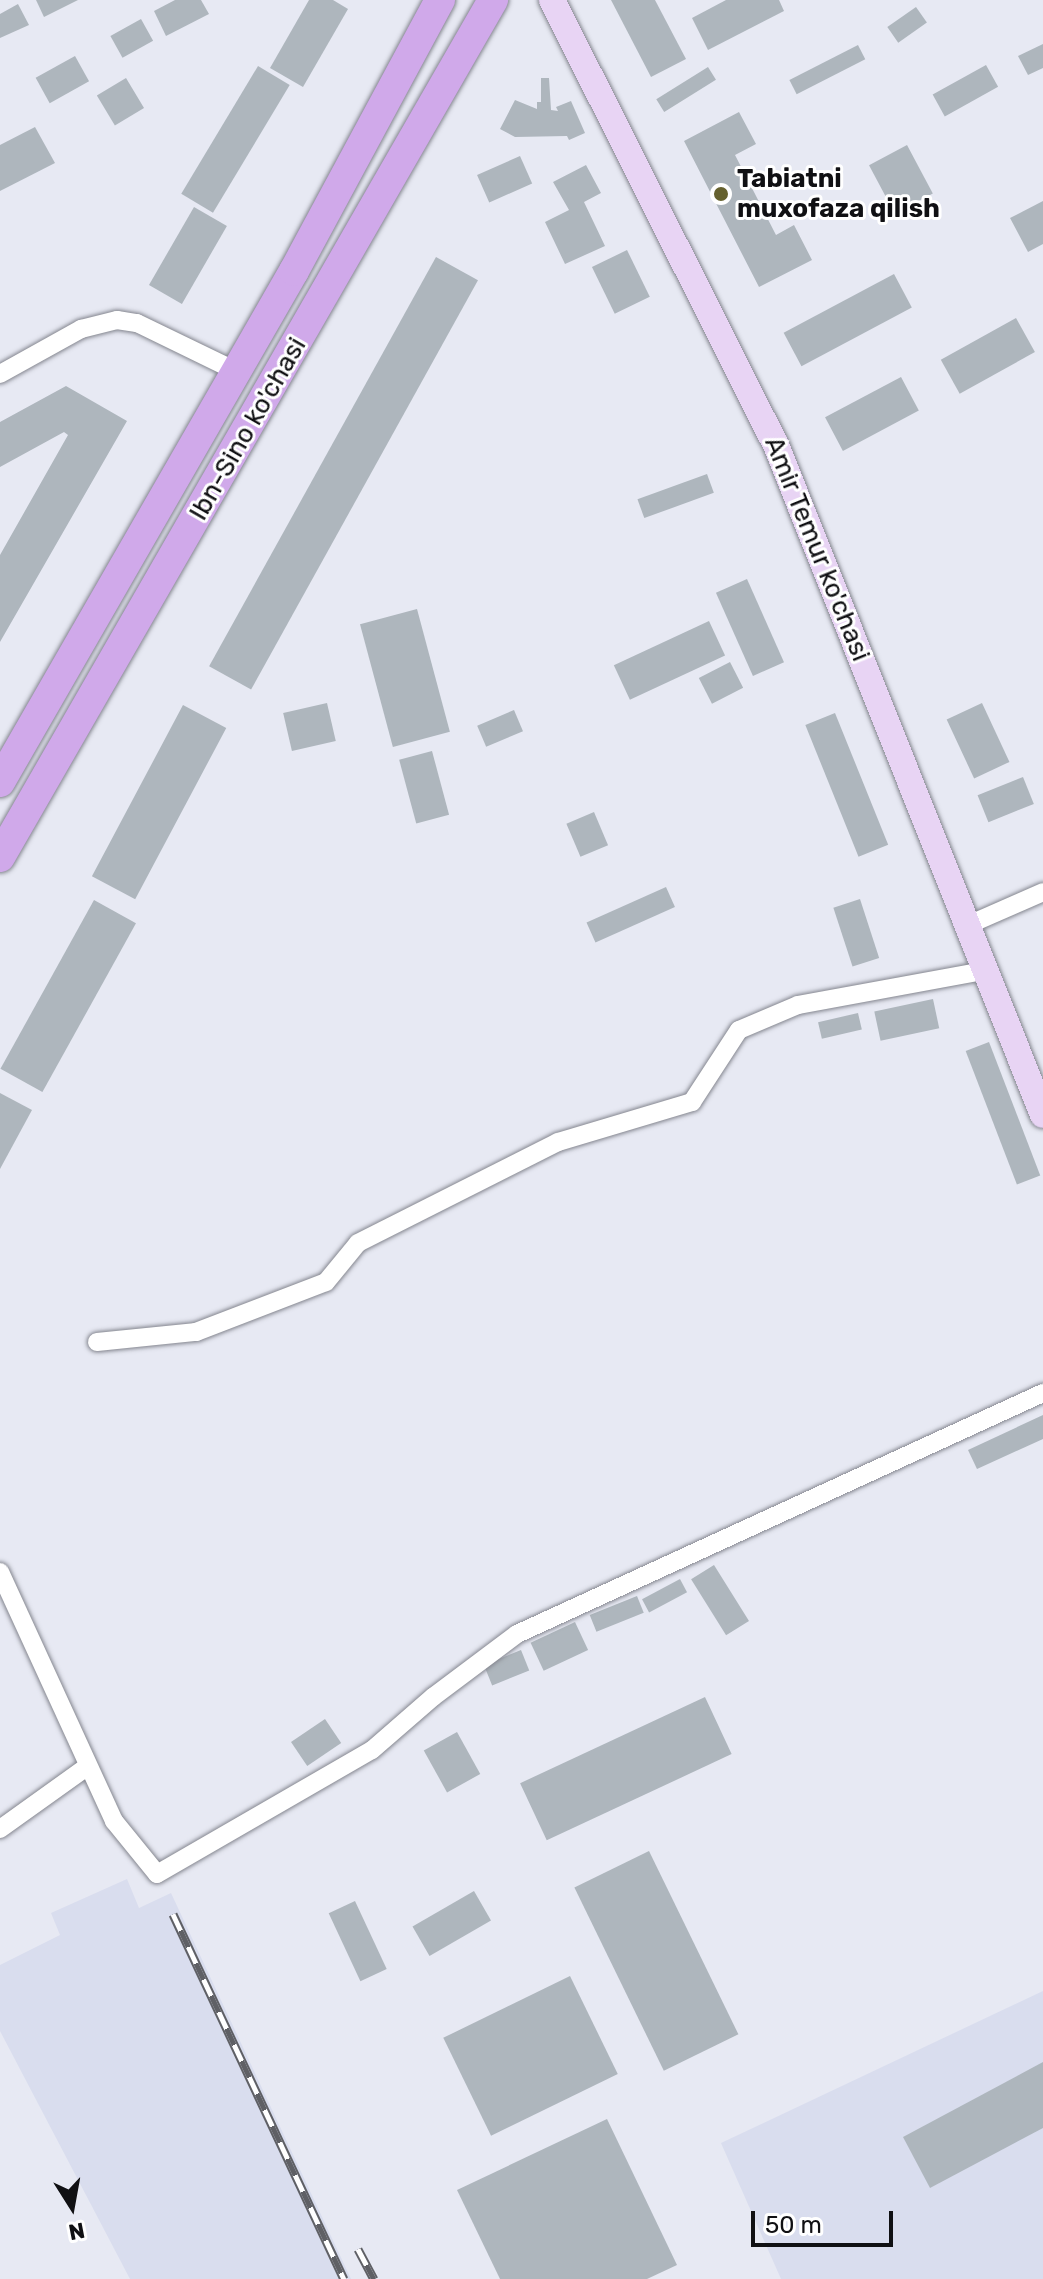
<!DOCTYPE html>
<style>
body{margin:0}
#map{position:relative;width:1043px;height:2279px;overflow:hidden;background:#e7e9f3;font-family:Rubik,sans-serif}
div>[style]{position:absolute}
.built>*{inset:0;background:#d9ddee}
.building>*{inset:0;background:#aeb6bd;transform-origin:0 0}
.roads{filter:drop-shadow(0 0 2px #84868f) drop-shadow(0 0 2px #84868f)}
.street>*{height:18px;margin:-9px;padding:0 9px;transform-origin:9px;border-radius:9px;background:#fff}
.secondary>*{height:26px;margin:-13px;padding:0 13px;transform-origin:13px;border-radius:13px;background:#e8d4f4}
.primary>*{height:30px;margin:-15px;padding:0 15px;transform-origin:15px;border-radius:15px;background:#d0a9ea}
.rail>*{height:9px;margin-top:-4.5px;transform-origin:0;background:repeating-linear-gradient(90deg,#fff 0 18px,#5f6065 0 36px);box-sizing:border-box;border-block:2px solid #5f6065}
.dots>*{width:22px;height:22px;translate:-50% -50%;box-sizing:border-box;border:4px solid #fff;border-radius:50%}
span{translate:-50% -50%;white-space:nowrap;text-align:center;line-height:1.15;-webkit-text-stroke:6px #fff;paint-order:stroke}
.poi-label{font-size:26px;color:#101013;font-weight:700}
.left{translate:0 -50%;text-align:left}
.street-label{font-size:26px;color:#101013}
.north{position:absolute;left:32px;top:2167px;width:80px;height:80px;-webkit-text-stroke:6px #fff;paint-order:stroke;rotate:169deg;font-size:22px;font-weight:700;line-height:32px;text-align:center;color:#101013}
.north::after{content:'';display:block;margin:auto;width:28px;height:36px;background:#101013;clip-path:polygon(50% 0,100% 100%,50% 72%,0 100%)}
.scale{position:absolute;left:751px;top:2211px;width:142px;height:36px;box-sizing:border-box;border:4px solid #101013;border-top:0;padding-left:10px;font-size:24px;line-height:28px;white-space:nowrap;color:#101013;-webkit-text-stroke:6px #fff;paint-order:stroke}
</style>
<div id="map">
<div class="built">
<i style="clip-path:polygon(127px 1879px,139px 1908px,171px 1893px,351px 2279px,130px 2279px,0 2031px,0 1965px,60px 1935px,51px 1913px)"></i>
<i style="clip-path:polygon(1043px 1991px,1043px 2279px,781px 2279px,721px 2143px)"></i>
</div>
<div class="building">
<i style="clip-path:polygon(36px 0,78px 0,44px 17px)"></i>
<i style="clip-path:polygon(175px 0,201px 0,209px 14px,166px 36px,154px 11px)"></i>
<i style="clip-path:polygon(309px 0,333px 0,348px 9px,303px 87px,270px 68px)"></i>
<i style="clip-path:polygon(611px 0,655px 0,686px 59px,651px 77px)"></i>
<i style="clip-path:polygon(726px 0,779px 0,784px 11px,708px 50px,692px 18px)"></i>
<i style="clip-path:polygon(18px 4px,29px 25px,0 38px,0 14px)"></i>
<i style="left:916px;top:7px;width:19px;height:35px;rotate:55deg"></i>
<i style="left:141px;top:19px;width:25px;height:35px;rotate:61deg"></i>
<i style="clip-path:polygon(1043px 44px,1043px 68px,1028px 75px,1018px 56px)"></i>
<i style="left:858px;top:45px;width:16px;height:77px;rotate:63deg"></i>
<i style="left:75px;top:56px;width:29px;height:45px;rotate:61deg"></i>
<i style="left:986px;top:65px;width:25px;height:61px;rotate:61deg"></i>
<i style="left:258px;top:66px;width:37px;height:149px;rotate:31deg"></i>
<i style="left:708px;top:67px;width:15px;height:61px;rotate:58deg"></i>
<i style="left:126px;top:78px;width:35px;height:34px;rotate:59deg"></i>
<i style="clip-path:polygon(541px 78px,549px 78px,551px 110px,558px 111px,556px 107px,571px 101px,585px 133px,569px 140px,567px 136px,515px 137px,500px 129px,515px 100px,537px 109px,537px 102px,541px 102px)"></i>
<i style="clip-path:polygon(739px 112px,756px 144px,735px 155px,776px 235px,794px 225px,812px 260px,759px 287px,684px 141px)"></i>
<i style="clip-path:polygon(35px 127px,55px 163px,0 191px,0 145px)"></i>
<i style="left:907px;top:145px;width:55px;height:43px;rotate:62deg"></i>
<i style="left:520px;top:156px;width:30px;height:47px;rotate:66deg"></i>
<i style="clip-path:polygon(586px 165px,601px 193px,584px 202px,605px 246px,565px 264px,545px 222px,569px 210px,553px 182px)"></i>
<i style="clip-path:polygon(1043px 201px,1043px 244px,1028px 252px,1010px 218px)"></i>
<i style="left:194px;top:207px;width:38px;height:90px;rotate:30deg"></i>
<i style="left:627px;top:250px;width:52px;height:39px;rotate:64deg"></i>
<i style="left:436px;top:257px;width:48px;height:468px;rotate:29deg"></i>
<i style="left:894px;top:274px;width:38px;height:125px;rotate:62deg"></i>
<i style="left:1016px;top:318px;width:39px;height:86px;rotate:61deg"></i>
<i style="left:901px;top:377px;width:38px;height:86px;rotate:62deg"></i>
<i style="clip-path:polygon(66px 386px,127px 421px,0 642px,0 555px,68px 435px,64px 432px,0 467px,0 422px)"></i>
<i style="left:707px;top:474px;width:20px;height:74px;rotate:70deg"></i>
<i style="left:747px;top:579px;width:91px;height:34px;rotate:66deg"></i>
<i style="left:417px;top:609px;width:127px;height:59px;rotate:75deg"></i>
<i style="left:709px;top:621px;width:38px;height:105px;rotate:65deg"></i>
<i style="left:730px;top:662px;width:29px;height:35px;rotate:63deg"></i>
<i style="left:327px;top:703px;width:39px;height:45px;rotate:77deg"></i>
<i style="left:982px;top:703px;width:65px;height:39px;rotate:65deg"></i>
<i style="left:183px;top:705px;width:49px;height:194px;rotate:28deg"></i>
<i style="left:514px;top:710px;width:23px;height:40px;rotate:67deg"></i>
<i style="left:835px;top:713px;width:142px;height:32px;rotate:68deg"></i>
<i style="left:432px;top:751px;width:66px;height:34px;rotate:75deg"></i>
<i style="left:1023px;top:777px;width:29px;height:49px;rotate:68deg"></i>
<i style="left:594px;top:812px;width:36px;height:30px;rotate:67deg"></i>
<i style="left:666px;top:887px;width:22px;height:87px;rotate:66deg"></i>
<i style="left:860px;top:899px;width:62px;height:28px;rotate:72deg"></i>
<i style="left:94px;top:900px;width:48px;height:193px;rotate:29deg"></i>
<i style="left:933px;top:999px;width:30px;height:60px;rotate:78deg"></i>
<i style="left:858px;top:1013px;width:17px;height:41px;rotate:77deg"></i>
<i style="left:989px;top:1042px;width:143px;height:25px;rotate:69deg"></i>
<i style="clip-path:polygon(0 1093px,32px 1110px,0 1169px)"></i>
<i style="clip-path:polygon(1043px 1415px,1043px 1439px,977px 1469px,968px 1450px)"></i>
<i style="left:714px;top:1565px;width:66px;height:27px;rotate:58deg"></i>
<i style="left:680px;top:1579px;width:15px;height:43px;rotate:62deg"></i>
<i style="left:637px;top:1596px;width:18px;height:51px;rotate:68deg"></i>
<i style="left:575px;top:1622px;width:31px;height:49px;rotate:65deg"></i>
<i style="left:521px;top:1650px;width:22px;height:40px;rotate:68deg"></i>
<i style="left:705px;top:1697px;width:63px;height:204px;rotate:65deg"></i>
<i style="left:325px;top:1719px;width:29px;height:41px;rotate:56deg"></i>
<i style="left:457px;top:1732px;width:48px;height:38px;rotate:61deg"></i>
<i style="left:649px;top:1851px;width:204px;height:83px;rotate:64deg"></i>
<i style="left:474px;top:1891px;width:34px;height:71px;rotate:60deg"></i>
<i style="left:355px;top:1901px;width:75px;height:29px;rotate:65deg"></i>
<i style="left:570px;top:1976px;width:109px;height:141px;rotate:64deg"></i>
<i style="clip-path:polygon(1043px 2062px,1043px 2128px,930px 2188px,903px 2137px)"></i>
<i style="clip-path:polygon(607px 2119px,677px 2265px,647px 2279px,500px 2279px,457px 2190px)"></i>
</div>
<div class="roads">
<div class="street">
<i style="left:0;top:374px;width:93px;rotate:-29.1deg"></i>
<i style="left:81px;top:329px;width:37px;rotate:-14deg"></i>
<i style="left:117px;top:320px;width:20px;rotate:9deg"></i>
<i style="left:137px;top:323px;width:110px;rotate:25.9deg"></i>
<i style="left:968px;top:925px;width:82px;rotate:-23.7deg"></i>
<i style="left:97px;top:1342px;width:100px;rotate:-5.8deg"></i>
<i style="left:196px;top:1332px;width:139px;rotate:-21deg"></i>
<i style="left:326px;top:1282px;width:50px;rotate:-50.6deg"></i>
<i style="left:358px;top:1243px;width:224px;rotate:-26.8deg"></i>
<i style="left:558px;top:1142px;width:140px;rotate:-16.6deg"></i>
<i style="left:692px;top:1102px;width:86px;rotate:-56.9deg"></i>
<i style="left:739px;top:1030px;width:64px;rotate:-23deg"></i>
<i style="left:798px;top:1005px;width:189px;rotate:-10.4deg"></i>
<i style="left:0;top:1572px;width:274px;rotate:65.4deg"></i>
<i style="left:114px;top:1821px;width:68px;rotate:50.9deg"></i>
<i style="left:157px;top:1874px;width:248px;rotate:-30deg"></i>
<i style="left:372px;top:1750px;width:81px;rotate:-41deg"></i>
<i style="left:433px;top:1697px;width:105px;rotate:-36.9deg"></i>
<i style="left:517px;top:1634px;width:579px;rotate:-24.62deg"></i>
<i style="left:0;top:1829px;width:108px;rotate:-35.6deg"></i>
</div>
<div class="secondary">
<i style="left:552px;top:0;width:498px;rotate:63.3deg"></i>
<i style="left:776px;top:445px;width:721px;rotate:68.27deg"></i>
</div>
<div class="primary">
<i style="left:0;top:782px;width:590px;rotate:-60.09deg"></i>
<i style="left:294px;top:271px;width:308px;rotate:-61.7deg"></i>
<i style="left:0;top:857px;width:989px;rotate:-60.09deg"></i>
</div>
</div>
<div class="rail">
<i style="left:173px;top:1914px;width:403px;rotate:64.9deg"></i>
<i style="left:358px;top:2249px;width:34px;rotate:62deg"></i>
</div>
<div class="dots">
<i style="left:721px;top:194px;background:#65612e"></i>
</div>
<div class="poi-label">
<span class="left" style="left:737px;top:194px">Tabiatni<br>muxofaza qilish</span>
</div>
<div class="street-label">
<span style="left:248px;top:429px;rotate:-60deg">Ibn-Sino ko'chasi</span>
<span style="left:817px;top:549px;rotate:68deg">Amir Temur ko'chasi</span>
</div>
<div class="north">N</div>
<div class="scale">50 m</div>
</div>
